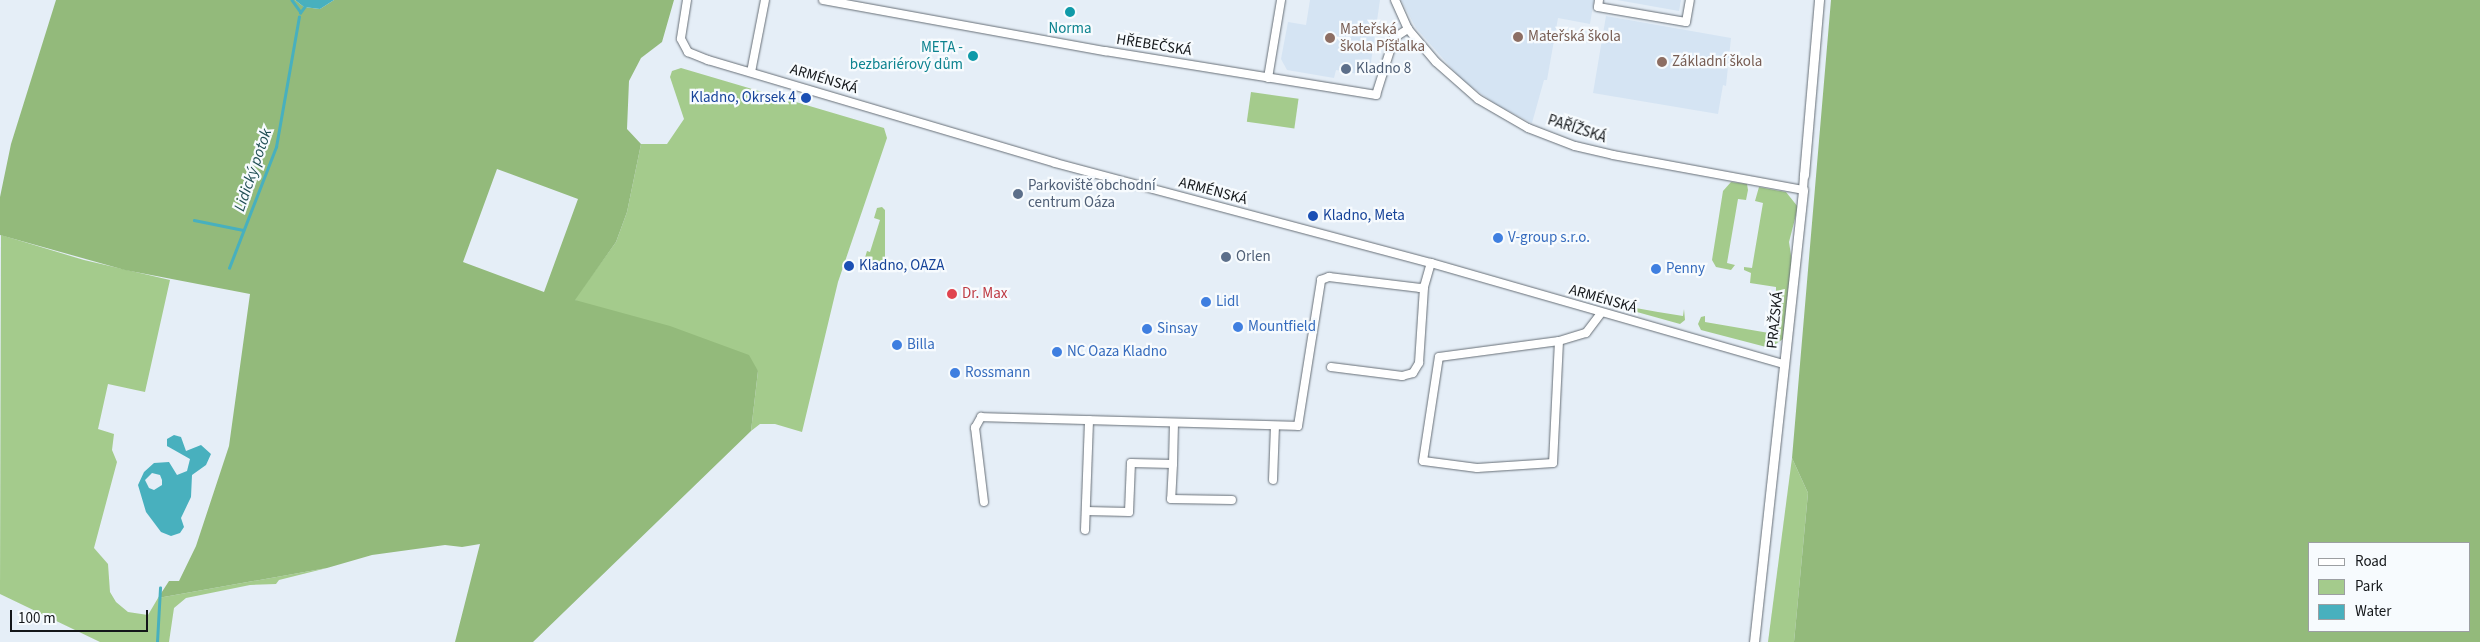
<!DOCTYPE html>
<meta charset="utf-8">
<style>
body{margin:0}
#map{position:relative;width:2480px;height:642px;overflow:hidden;background:#e5eef7;font-family:"Source Sans 3",sans-serif}
div>[style]{position:absolute}
.built>*{inset:0;background:#d5e4f3}
.green>*{inset:0;background:#a4cb8c;transform-origin:0 0}
.forest>*{inset:0;background:#93ba7b}
.water>*{inset:0;background:#48b0be}
.stream>*{height:2.5px;margin:-1.25px;padding:0 1.25px;transform-origin:1.25px;border-radius:1.25px;background:#48b0be}
.roads{filter:drop-shadow(0 0 1px #666e76) drop-shadow(0 0 1px #666e76)}
.minor>*{height:8px;margin:-4px;padding:0 4px;transform-origin:4px;border-radius:4px;background:#fff}
.tertiary>*{height:9px;margin:-4.5px;padding:0 4.5px;transform-origin:4.5px;border-radius:4.5px;background:#fff}
.dots>*{width:14px;height:14px;translate:-50% -50%;box-sizing:border-box;border:2px solid #f7fbfe;border-radius:50%}
span{translate:-50% -50%;white-space:nowrap;text-align:center;line-height:1.15;-webkit-text-stroke:4.5px #f7fbfe;paint-order:stroke}
.culture-label{font-size:15px;color:#0d838f}
.right{translate:-100% -50%;text-align:right}
.education-label{font-size:15px;color:#785e54}
.left{translate:0 -50%;text-align:left}
.street-label{font-size:15px;color:#131619}
.service-label{font-size:15px;color:#4e5e75}
.transit-label{font-size:15px;color:#164399}
.shop-label{font-size:15px;color:#366cbe}
.health-label{font-size:15px;color:#be3a42}
.water-label{font-size:16px;color:#214f55;font-style:italic}
.legend{position:absolute;left:2308px;top:542px;width:162px;height:90px;box-sizing:border-box;background:#f7fbfe;border:1px solid #9c9fa2;margin:0;padding:6px 9px;list-style:none;font-size:15px;color:#131619}
.legend li{display:flex;align-items:center;gap:10px;height:25px}
.legend b{width:25px;border:1px solid #9c9fa2}
.scale{position:absolute;left:10px;top:610px;width:138px;height:22px;box-sizing:border-box;border:2px solid #131619;border-top:0;padding-left:6px;font-size:15px;line-height:18px;white-space:nowrap;color:#131619;-webkit-text-stroke:4px #f7fbfe;paint-order:stroke}
</style>
<div id="map">
<div class="built">
<i style="clip-path:polygon(1310px 0,1380px 0,1369px 76px,1336px 70px,1334px 78px,1287px 70px,1281px 59px,1288px 22px,1306px 25px)"></i>
<i style="clip-path:polygon(1401px 0,1594px 0,1590px 24px,1558px 18px,1547px 80px,1544px 80px,1532px 123px,1497px 105px,1462px 80px,1416px 28px)"></i>
<i style="clip-path:polygon(1617px 0,1681px 0,1679px 11px)"></i>
<i style="clip-path:polygon(1606px 16px,1731px 38px,1726px 86px,1723px 85px,1718px 114px,1593px 93px)"></i>
</div>
<div class="green">
<i style="clip-path:polygon(681px 68px,884px 128px,887px 138px,838px 282px,802px 432px,775px 424px,760px 424px,751px 431px,758px 371px,574px 300px,616px 242px,627px 212px,641px 144px,667px 144px,684px 119px,670px 77px,672px 71px)"></i>
<i style="left:1251px;top:92px;width:48px;height:30px;rotate:8deg"></i>
<i style="clip-path:polygon(1731px 182px,1747px 184px,1748px 190px,1746px 200px,1738px 199px,1727px 263px,1735px 265px,1731px 270px,1716px 267px,1712px 260px,1723px 191px)"></i>
<i style="clip-path:polygon(1759px 187px,1786px 192px,1798px 207px,1789px 242px,1792px 262px,1783px 339px,1770px 348px,1701px 330px,1698px 324px,1701px 317px,1705px 316px,1705px 322px,1769px 333px,1771px 326px,1777px 326px,1782px 296px,1776px 294px,1776px 287px,1750px 283px,1751px 273px,1744px 270px,1744px 267px,1752px 268px,1763px 203px,1755px 201px)"></i>
<i style="clip-path:polygon(882px 207px,885px 210px,885px 265px,881px 269px,867px 270px,864px 261px,867px 251px,870px 252px,880px 220px,874px 218px,877px 208px)"></i>
<i style="clip-path:polygon(1px 235px,84px 260px,170px 280px,145px 392px,108px 384px,98px 429px,114px 434px,112px 450px,117px 462px,94px 548px,108px 564px,110px 592px,116px 602px,128px 612px,148px 615px,158px 598px,327px 568px,279px 580px,276px 584px,250px 585px,186px 598px,174px 608px,169px 642px,100px 642px,0 594px)"></i>
<i style="clip-path:polygon(1620px 299px,1619px 305px,1658px 312px,1683px 316px,1684px 309px,1685px 320px,1680px 324px,1619px 307px,1615px 301px)"></i>
<i style="clip-path:polygon(1792px 458px,1808px 493px,1794px 642px,1768px 642px)"></i>
</div>
<div class="forest">
<i style="clip-path:polygon(evenodd,56px 0,295px 0,304px 7px,320px 9px,334px 0,674px 0,662px 42px,641px 58px,629px 81px,627px 129px,641px 144px,627px 212px,616px 242px,575px 300px,670px 326px,749px 355px,758px 371px,751px 431px,533px 642px,455px 642px,480px 544px,462px 547px,445px 545px,372px 555px,327px 568px,158px 598px,169px 581px,179px 581px,196px 546px,229px 446px,250px 294px,125px 270px,0 235px,0 197px,11px 144px,56px 0,497px 169px,578px 199px,544px 292px,463px 262px,497px 169px)"></i>
<i style="clip-path:polygon(evenodd,1831px 0,2480px 0,2480px 642px,1794px 642px,1808px 493px,1792px 458px,1831px 0,2469px 543px,2469px 631px,2309px 631px,2309px 543px,2469px 543px)"></i>
</div>
<div class="water">
<i style="clip-path:polygon(295px 0,334px 0,320px 9px,304px 7px)"></i>
<i style="clip-path:polygon(evenodd,174px 435px,181px 437px,186px 451px,201px 445px,211px 454px,206px 465px,192px 475px,191px 497px,181px 518px,184px 527px,180px 533px,171px 536px,161px 532px,146px 512px,138px 485px,144px 472px,154px 463px,169px 462px,177px 475px,187px 471px,190px 459px,167px 446px,167px 439px,174px 435px,152px 473px,160px 475px,162px 480px,162px 485px,154px 490px,149px 488px,145px 480px,152px 473px)"></i>
</div>
<div class="stream">
<i style="left:292px;top:0;width:14px;rotate:54deg"></i>
<i style="left:300px;top:13px;width:9px;rotate:-54deg"></i>
<i style="left:194px;top:220px;width:50px;rotate:11.5deg"></i>
<i style="left:229px;top:268px;width:130px;rotate:-68.8deg"></i>
<i style="left:276px;top:147px;width:132px;rotate:-80deg"></i>
<i style="left:157px;top:642px;width:54px;rotate:-86.8deg"></i>
</div>
<div class="roads">
<div class="minor">
<i style="left:687px;top:0;width:39px;rotate:99deg"></i>
<i style="left:681px;top:39px;width:15px;rotate:62deg"></i>
<i style="left:688px;top:52px;width:22px;rotate:22deg"></i>
<i style="left:708px;top:60px;width:362px;rotate:16.5deg"></i>
<i style="left:1055px;top:163px;width:389px;rotate:14.9deg"></i>
<i style="left:1431px;top:263px;width:367px;rotate:16deg"></i>
<i style="left:823px;top:0;width:287px;rotate:10.3deg"></i>
<i style="left:1105px;top:51px;width:275px;rotate:9.2deg"></i>
<i style="left:1376px;top:95px;width:60px;rotate:-72.5deg"></i>
<i style="left:1394px;top:38px;width:17px;rotate:-33deg"></i>
<i style="left:1395px;top:0;width:32px;rotate:66deg"></i>
<i style="left:1408px;top:29px;width:43px;rotate:49.7deg"></i>
<i style="left:1436px;top:62px;width:56px;rotate:41.4deg"></i>
<i style="left:1478px;top:99px;width:58px;rotate:30.1deg"></i>
<i style="left:1528px;top:128px;width:50px;rotate:21deg"></i>
<i style="left:1575px;top:146px;width:39px;rotate:13deg"></i>
<i style="left:1613px;top:155px;width:193px;rotate:10.4deg"></i>
<i style="left:1803px;top:190px;width:15px;rotate:-86deg"></i>
<i style="left:1599px;top:0;width:7px;rotate:98deg"></i>
<i style="left:1598px;top:7px;width:89px;rotate:9.7deg"></i>
<i style="left:1686px;top:22px;width:22px;rotate:-80deg"></i>
<i style="left:751px;top:72px;width:73px;rotate:-79deg"></i>
<i style="left:1268px;top:78px;width:79px;rotate:-80.5deg"></i>
<i style="left:1559px;top:341px;width:122px;rotate:92.8deg"></i>
<i style="left:1553px;top:463px;width:76px;rotate:176.2deg"></i>
<i style="left:1477px;top:468px;width:54px;rotate:-172.6deg"></i>
<i style="left:1423px;top:461px;width:105px;rotate:-81.3deg"></i>
<i style="left:1439px;top:357px;width:121px;rotate:-7.6deg"></i>
<i style="left:1559px;top:341px;width:28px;rotate:-17deg"></i>
<i style="left:1586px;top:333px;width:25px;rotate:-53deg"></i>
<i style="left:1331px;top:367px;width:72px;rotate:7.2deg"></i>
<i style="left:1402px;top:376px;width:11px;rotate:-15deg"></i>
<i style="left:1413px;top:373px;width:12px;rotate:-59deg"></i>
<i style="left:1419px;top:363px;width:76px;rotate:-86.2deg"></i>
<i style="left:1173px;top:464px;width:35px;rotate:93deg"></i>
<i style="left:1171px;top:499px;width:61px;rotate:0.9deg"></i>
<i style="left:1273px;top:480px;width:54px;rotate:-87.9deg"></i>
<i style="left:984px;top:502px;width:75px;rotate:-96.9deg"></i>
<i style="left:975px;top:428px;width:13px;rotate:-61deg"></i>
<i style="left:981px;top:417px;width:317px;rotate:1.6deg"></i>
<i style="left:1298px;top:426px;width:148px;rotate:-81deg"></i>
<i style="left:1321px;top:280px;width:9px;rotate:-21deg"></i>
<i style="left:1329px;top:277px;width:92px;rotate:6.9deg"></i>
<i style="left:1420px;top:288px;width:4px;rotate:-14deg"></i>
<i style="left:1424px;top:287px;width:25px;rotate:-74deg"></i>
<i style="left:1086px;top:511px;width:43px;rotate:1.3deg"></i>
<i style="left:1129px;top:512px;width:49px;rotate:-87.7deg"></i>
<i style="left:1131px;top:463px;width:42px;rotate:1.4deg"></i>
<i style="left:1173px;top:464px;width:41px;rotate:-88.6deg"></i>
<i style="left:1085px;top:530px;width:110px;rotate:-87.9deg"></i>
</div>
<div class="tertiary">
<i style="left:1804px;top:175px;width:176px;rotate:-85.1deg"></i>
<i style="left:1754px;top:642px;width:455px;rotate:-83.8deg"></i>
</div>
</div>
<div class="dots">
<i style="left:1070px;top:12px;background:#0f9aa8"></i>
<i style="left:1518px;top:37px;background:#8d6e63"></i>
<i style="left:1330px;top:38px;background:#8d6e63"></i>
<i style="left:973px;top:56px;background:#0f9aa8"></i>
<i style="left:1662px;top:62px;background:#8d6e63"></i>
<i style="left:1346px;top:69px;background:#5c6f8a"></i>
<i style="left:806px;top:98px;background:#1a4fb4"></i>
<i style="left:1018px;top:194px;background:#5c6f8a"></i>
<i style="left:1313px;top:216px;background:#1a4fb4"></i>
<i style="left:1498px;top:238px;background:#3f7fe0"></i>
<i style="left:1226px;top:257px;background:#5c6f8a"></i>
<i style="left:849px;top:266px;background:#1a4fb4"></i>
<i style="left:1656px;top:269px;background:#3f7fe0"></i>
<i style="left:952px;top:294px;background:#e0444e"></i>
<i style="left:1206px;top:302px;background:#3f7fe0"></i>
<i style="left:1238px;top:327px;background:#3f7fe0"></i>
<i style="left:1147px;top:329px;background:#3f7fe0"></i>
<i style="left:897px;top:345px;background:#3f7fe0"></i>
<i style="left:1057px;top:352px;background:#3f7fe0"></i>
<i style="left:955px;top:373px;background:#3f7fe0"></i>
</div>
<div class="culture-label">
<span style="left:1070px;top:29px">Norma</span>
<span class="right" style="left:963px;top:56px">META -<br>bezbariérový dům</span>
</div>
<div class="education-label">
<span class="left" style="left:1340px;top:38px">Mateřská<br>škola Píšťalka</span>
<span class="left" style="left:1528px;top:37px">Mateřská škola</span>
<span class="left" style="left:1672px;top:62px">Základní škola</span>
</div>
<div class="street-label">
<span style="left:1154px;top:45px;rotate:9deg">HŘEBEČSKÁ</span>
<span style="left:824px;top:79px;rotate:17deg">ARMÉNSKÁ</span>
<span style="left:1577px;top:129px;rotate:18deg">PAŘÍŽSKÁ</span>
<span style="left:1213px;top:191px;rotate:15deg">ARMÉNSKÁ</span>
<span style="left:1603px;top:299px;rotate:16deg">ARMÉNSKÁ</span>
<span style="left:1775px;top:320px;rotate:-84deg">PRAŽSKÁ</span>
</div>
<div class="service-label">
<span class="left" style="left:1356px;top:69px">Kladno 8</span>
<span class="left" style="left:1028px;top:194px">Parkoviště obchodní<br>centrum Oáza</span>
<span class="left" style="left:1236px;top:257px">Orlen</span>
</div>
<div class="transit-label">
<span class="right" style="left:796px;top:98px">Kladno, Okrsek 4</span>
<span class="left" style="left:1323px;top:216px">Kladno, Meta</span>
<span class="left" style="left:859px;top:266px">Kladno, OAZA</span>
</div>
<div class="shop-label">
<span class="left" style="left:1508px;top:238px">V-group s.r.o.</span>
<span class="left" style="left:1666px;top:269px">Penny</span>
<span class="left" style="left:1216px;top:302px">Lidl</span>
<span class="left" style="left:1248px;top:327px">Mountfield</span>
<span class="left" style="left:1157px;top:329px">Sinsay</span>
<span class="left" style="left:907px;top:345px">Billa</span>
<span class="left" style="left:1067px;top:352px">NC Oaza Kladno</span>
<span class="left" style="left:965px;top:373px">Rossmann</span>
</div>
<div class="health-label">
<span class="left" style="left:962px;top:294px">Dr. Max</span>
</div>
<div class="water-label">
<span style="left:253px;top:170px;rotate:-71deg">Lidický potok</span>
</div>
<ul class="legend">
<li><b style="height:6px;background:#fff"></b>Road</li>
<li><b style="height:14px;background:#a4cb8c"></b>Park</li>
<li><b style="height:14px;background:#48b0be"></b>Water</li>
</ul>
<div class="scale">100 m</div>
</div>
